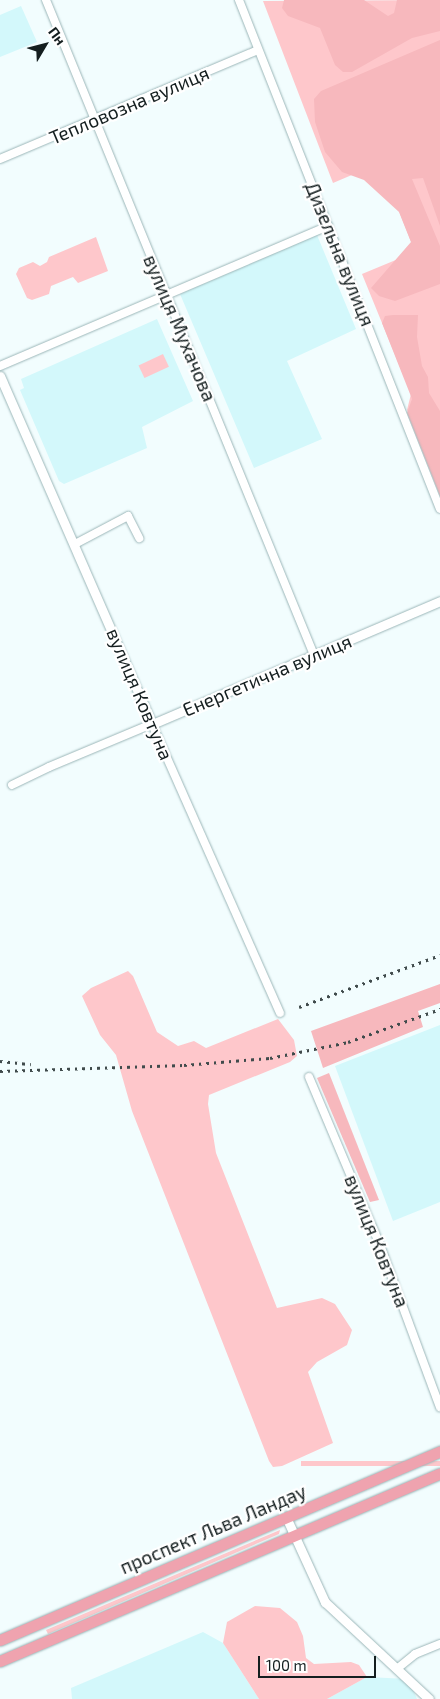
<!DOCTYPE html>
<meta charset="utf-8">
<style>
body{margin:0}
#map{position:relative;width:440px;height:1699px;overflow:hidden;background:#f2fdfe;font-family:"Exo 2",sans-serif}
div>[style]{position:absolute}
.built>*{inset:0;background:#d3f8fb}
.green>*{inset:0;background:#fec7cb;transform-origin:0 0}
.forest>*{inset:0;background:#f7b8bd}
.roads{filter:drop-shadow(0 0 1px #9bb6b8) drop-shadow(0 0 1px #9bb6b8)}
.minor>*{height:8px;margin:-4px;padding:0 4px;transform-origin:4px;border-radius:4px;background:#fff}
.tertiary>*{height:9px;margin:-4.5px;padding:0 4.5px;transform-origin:4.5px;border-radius:4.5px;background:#fff}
.primary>*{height:11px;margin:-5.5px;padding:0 5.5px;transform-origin:5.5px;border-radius:5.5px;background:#efa3af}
.rail>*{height:2.5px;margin-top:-1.25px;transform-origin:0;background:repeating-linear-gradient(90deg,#404b4c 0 2.5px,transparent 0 7.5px)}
span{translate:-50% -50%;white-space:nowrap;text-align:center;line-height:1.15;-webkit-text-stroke:4.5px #fff;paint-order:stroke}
.street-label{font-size:19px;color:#141e1f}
.north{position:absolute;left:20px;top:20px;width:50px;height:50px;-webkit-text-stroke:4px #fff;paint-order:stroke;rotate:53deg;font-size:14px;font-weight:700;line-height:20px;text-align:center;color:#141e1f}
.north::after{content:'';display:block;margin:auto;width:18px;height:22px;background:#141e1f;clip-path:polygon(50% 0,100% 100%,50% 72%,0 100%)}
.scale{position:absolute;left:258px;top:1656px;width:118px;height:22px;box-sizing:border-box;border:2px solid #141e1f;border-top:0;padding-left:6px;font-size:15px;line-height:18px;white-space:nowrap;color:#141e1f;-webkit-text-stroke:4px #fff;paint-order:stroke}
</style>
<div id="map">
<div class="built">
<i style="clip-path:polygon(21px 6px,37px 42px,0 57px,0 15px)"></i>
<i style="clip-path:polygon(317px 235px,356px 329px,287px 361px,322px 439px,254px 468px,180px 294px)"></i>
<i style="clip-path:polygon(157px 319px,193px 401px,142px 427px,147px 448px,64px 484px,59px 481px,20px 390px,24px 388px,21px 379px)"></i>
<i style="clip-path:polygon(440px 1025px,440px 1202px,393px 1221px,335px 1066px)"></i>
<i style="clip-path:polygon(203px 1632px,223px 1643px,259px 1699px,72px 1699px,71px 1688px)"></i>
<i style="clip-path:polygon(367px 1677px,408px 1679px,417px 1699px,327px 1699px)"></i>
</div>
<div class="green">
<i style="clip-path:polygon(440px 0,440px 496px,407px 410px,411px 394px,362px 274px,415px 252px,380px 163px,333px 183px,263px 1px)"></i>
<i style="clip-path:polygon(96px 237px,108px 271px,78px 283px,73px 277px,51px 286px,49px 294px,32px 300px,27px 298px,16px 274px,19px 268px,33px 262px,40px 266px,47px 262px,49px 257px)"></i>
<i style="left:163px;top:354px;width:14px;height:27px;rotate:65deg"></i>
<i style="clip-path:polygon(128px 971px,133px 976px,157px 1032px,178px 1046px,194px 1041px,206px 1048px,278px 1019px,294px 1040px,297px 1056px,290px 1062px,209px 1095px,208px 1104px,216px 1153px,277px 1308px,322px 1298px,335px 1304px,352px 1330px,347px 1345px,317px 1362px,308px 1372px,333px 1443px,282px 1466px,273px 1467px,269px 1461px,132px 1111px,116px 1055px,100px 1035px,82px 996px,91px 988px)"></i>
<i style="left:440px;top:1461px;width:5px;height:139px;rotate:90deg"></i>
<i style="clip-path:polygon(280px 1530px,279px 1534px,48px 1634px,46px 1630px)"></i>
<i style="clip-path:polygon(255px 1606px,280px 1608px,297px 1622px,303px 1636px,306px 1658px,314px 1664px,351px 1662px,359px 1665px,367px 1677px,327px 1699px,259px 1699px,223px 1643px,227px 1622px)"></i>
</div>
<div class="forest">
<i style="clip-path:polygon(284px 0,364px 0,388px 16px,394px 13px,397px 0,440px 0,440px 31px,412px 38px,352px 72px,343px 72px,335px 65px,320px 28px,288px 16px,282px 8px)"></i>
<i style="clip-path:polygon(440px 40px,440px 226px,423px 178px,412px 179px,440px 246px,440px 284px,395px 301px,379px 296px,371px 288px,411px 242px,399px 212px,364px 180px,342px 172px,325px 152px,315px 122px,314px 99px,321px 91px)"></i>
<i style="clip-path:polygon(393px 315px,418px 315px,417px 337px,422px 366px,428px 377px,429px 393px,440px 411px,440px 496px,407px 413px,412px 399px,382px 323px,385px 316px)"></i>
<i style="clip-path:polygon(440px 984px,440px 1003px,418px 1011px,423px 1027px,323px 1068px,311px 1031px)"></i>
<i style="clip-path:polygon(329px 1073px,379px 1200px,370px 1202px,317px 1078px)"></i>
</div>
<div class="roads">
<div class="minor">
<i style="left:46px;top:0;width:708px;rotate:67.75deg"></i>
<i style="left:239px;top:0;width:547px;rotate:68.45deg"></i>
<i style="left:0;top:159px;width:280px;rotate:-22.9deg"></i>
<i style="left:0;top:366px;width:357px;rotate:-23.1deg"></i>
<i style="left:75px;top:544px;width:60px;rotate:-27.8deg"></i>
<i style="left:128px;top:516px;width:25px;rotate:63deg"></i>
<i style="left:12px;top:785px;width:41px;rotate:-25.9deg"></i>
<i style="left:49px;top:767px;width:112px;rotate:-22.7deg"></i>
<i style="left:152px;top:724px;width:316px;rotate:66.1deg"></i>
<i style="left:309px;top:1077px;width:182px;rotate:67.1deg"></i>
<i style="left:380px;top:1245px;width:173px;rotate:69.7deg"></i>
<i style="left:398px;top:1668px;width:22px;rotate:-39deg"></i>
<i style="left:415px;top:1654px;width:27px;rotate:-22deg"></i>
</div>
<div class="tertiary">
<i style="left:0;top:376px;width:380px;rotate:66.4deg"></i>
<i style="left:152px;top:724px;width:313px;rotate:-23.1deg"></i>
<i style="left:286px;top:1517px;width:94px;rotate:65.4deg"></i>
<i style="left:325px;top:1602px;width:142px;rotate:43deg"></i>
</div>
<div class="primary">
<i style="left:0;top:1640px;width:479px;rotate:-23.2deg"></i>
<i style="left:0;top:1661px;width:478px;rotate:-23.1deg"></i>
</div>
</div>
<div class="rail">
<i style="left:299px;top:1007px;width:150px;rotate:-20.2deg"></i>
<i style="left:0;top:1061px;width:31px;rotate:6deg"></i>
<i style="left:0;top:1071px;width:184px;rotate:-1.9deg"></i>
<i style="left:184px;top:1065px;width:86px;rotate:-4.7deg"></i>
<i style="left:270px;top:1058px;width:80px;rotate:-11.6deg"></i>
<i style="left:348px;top:1042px;width:98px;rotate:-19.7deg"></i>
</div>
<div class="street-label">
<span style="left:129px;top:105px;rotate:-23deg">Тепловозна вулиця</span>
<span style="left:340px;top:254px;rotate:68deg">Дизельна вулиця</span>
<span style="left:180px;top:328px;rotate:67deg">вулиця Мухачова</span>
<span style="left:267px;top:675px;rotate:-23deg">Енергетична вулиця</span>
<span style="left:140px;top:694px;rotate:67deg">вулиця Ковтуна</span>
<span style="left:377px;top:1241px;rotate:68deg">вулиця Ковтуна</span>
<span style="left:213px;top:1529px;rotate:-23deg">проспект Льва Ландау</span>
</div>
<div class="north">Пн</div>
<div class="scale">100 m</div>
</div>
